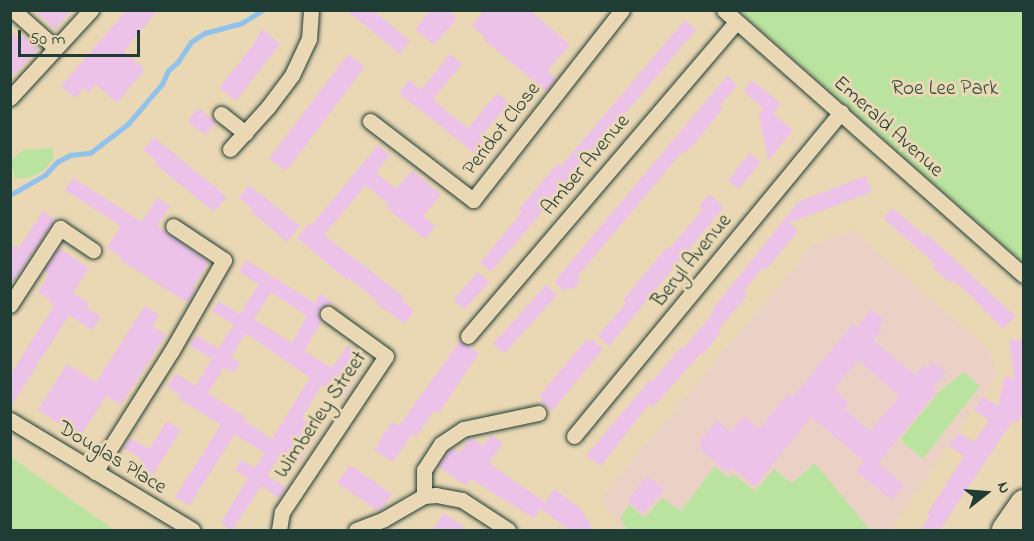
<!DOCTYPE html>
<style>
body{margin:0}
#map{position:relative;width:1034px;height:541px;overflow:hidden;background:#ead8b5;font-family:"Indie Flower",sans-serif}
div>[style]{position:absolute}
.built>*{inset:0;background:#ebd1c5}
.green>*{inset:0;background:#bae3a0}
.stream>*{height:4.5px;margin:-2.25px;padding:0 2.25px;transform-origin:2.25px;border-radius:2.25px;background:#90c2ec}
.building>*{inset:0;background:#ecc2e9;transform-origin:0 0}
.roads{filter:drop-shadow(0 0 2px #1f3d34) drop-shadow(0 0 2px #1f3d34)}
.street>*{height:15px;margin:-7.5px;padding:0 7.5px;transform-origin:7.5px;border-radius:7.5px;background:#ead8b5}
.highway>*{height:28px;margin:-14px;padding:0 14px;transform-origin:14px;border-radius:14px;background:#ead8b5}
span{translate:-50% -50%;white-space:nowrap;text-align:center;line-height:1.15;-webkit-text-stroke:6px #ead8b5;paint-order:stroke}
.park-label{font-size:21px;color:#2e4e3f}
.street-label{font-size:21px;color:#1f3d34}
.frame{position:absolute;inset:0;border:12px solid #1f3d34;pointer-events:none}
.north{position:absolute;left:956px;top:463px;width:60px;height:60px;-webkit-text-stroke:4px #ead8b5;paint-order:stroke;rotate:73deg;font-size:16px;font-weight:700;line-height:24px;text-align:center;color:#1f3d34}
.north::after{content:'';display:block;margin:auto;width:21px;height:27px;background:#1f3d34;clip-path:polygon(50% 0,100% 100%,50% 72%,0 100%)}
.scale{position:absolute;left:18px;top:30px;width:122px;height:27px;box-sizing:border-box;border:3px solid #1f3d34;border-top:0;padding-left:8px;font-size:18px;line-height:21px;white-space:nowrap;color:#1f3d34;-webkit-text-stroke:4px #ead8b5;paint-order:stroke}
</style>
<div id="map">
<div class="built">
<i style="clip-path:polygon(853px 230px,989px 350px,997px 374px,891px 530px,622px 530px,601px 498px,814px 244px)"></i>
</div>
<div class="green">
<i style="clip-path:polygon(740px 11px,1023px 11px,1023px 262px)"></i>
<i style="clip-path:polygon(52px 148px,54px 158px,44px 170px,32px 177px,15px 179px,11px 160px,23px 150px)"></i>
<i style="clip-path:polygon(964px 372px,980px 386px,923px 459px,900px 440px,940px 391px)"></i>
<i style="clip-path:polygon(11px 457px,114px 530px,11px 530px)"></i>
<i style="clip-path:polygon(815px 463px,870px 530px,628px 530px,620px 518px,629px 505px,645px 518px,662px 498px,681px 511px,714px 467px,729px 478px,733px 474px,755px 491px,774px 469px,792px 483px)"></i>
</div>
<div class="stream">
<i style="left:10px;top:195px;width:40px;rotate:-29.7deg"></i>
<i style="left:45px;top:175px;width:18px;rotate:-47deg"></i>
<i style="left:57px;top:162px;width:15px;rotate:-28deg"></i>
<i style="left:70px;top:155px;width:20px;rotate:-6deg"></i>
<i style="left:90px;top:153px;width:48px;rotate:-37.3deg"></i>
<i style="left:128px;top:124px;width:52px;rotate:-49.6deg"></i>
<i style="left:162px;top:84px;width:14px;rotate:-65deg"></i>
<i style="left:168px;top:71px;width:12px;rotate:-42deg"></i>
<i style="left:177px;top:63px;width:25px;rotate:-56deg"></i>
<i style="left:191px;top:42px;width:17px;rotate:-33deg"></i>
<i style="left:205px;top:33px;width:38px;rotate:-15deg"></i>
<i style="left:242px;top:23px;width:25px;rotate:-32deg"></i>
</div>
<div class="building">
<i style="clip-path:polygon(34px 10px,72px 10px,55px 29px)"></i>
<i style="clip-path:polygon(127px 10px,158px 10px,124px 51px,145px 69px,117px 103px,96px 84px,89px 92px,84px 88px,75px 98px,61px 86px)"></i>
<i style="clip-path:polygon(346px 10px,373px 10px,410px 41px,400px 54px)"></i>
<i style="clip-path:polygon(431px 10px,448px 10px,457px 19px,434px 45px,415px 29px)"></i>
<i style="clip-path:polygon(485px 10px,530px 10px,570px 45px,547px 71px,556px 79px,546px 91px,483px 39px,485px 37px,472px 26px)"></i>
<i style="clip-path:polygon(685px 20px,696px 30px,491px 272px,480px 263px,522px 212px,519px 209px,558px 163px,561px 166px)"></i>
<i style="clip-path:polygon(262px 29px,280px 44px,236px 101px,219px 88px,254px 44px)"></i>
<i style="clip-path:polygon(10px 31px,19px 39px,22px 35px,38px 49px,10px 79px)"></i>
<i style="left:348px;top:54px;width:21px;height:131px;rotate:37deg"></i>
<i style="clip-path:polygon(450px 54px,462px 64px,433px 99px,451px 115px,468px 128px,497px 93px,509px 103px,480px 138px,494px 149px,484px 161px,399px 93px,409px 80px,421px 90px)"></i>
<i style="clip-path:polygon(727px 76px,737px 85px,720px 106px,723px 108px,696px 142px,685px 153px,683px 151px,577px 277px,581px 280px,572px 290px,568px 287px,564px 292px,554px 282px)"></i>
<i style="clip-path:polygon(752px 80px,781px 104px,773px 113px,793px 130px,768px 161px,759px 114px,763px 108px,743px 91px)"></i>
<i style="left:198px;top:108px;width:23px;height:17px;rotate:38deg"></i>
<i style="clip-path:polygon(154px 137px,227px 197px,214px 212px,154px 163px,156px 160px,143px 150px)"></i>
<i style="clip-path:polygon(378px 145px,390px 155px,376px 173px,396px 189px,412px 170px,441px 195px,423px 216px,435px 226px,425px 239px,387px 208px,389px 205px,366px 185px,324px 235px,404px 297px,401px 300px,414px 311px,404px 324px,386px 309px,385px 311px,376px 303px,377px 301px,349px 278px,347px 280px,297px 238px,309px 223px,312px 225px)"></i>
<i style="left:750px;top:153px;width:14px;height:35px;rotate:39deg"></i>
<i style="clip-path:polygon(866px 176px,872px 192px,789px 223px,798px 231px,766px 270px,763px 267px,745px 289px,747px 290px,744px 294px,747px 296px,718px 330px,721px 332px,703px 354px,701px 353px,653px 407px,649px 404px,601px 466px,586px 456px,650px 380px,652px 382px,681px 347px,683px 349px,714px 312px,712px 310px,796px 205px,795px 203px)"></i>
<i style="clip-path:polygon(73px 178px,142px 222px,157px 198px,170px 206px,157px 226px,209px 262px,193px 287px,196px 289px,188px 303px,120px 260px,121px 257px,107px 248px,121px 226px,65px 190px)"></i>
<i style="clip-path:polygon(249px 185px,300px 226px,287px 242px,250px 211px,252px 208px,239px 198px)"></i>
<i style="clip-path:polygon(709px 194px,724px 207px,609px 346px,598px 336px,626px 303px,623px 300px,667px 247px,669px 249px,703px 209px,699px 206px)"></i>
<i style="clip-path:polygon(893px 208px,925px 236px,927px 234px,1015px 316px,1003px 329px,970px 295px,953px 280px,950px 283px,932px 267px,935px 264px,883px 218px)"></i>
<i style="clip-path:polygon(43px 211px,55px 220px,10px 286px,10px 242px,19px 248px)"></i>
<i style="clip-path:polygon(59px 248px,89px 268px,73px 293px,89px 303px,87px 308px,101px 316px,92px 330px,69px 315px,10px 408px,10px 375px,54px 306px,50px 304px,52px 301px,38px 292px,49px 274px,44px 271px)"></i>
<i style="clip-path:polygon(evenodd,246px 260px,315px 303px,320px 294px,333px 302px,320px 309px,318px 314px,322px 321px,304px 351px,332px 368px,348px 345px,367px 359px,343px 399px,322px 385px,302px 418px,320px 430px,299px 464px,281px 453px,267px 476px,286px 487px,279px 498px,261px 486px,232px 531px,221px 523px,248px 478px,235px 470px,241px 460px,255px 468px,264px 453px,235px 434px,189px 506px,175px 497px,221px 425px,179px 399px,181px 396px,167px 387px,176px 373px,195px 386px,212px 359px,190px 346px,196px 335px,218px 349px,227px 335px,234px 325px,212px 311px,219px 301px,240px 314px,259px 284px,239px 272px,246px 260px,271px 292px,307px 316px,292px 343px,254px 319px,271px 292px,246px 260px,246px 333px,310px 378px,272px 439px,243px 420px,245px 417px,208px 393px,224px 367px,234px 373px,241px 363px,231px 357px,246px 333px)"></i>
<i style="left:478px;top:272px;width:15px;height:37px;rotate:42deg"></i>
<i style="left:546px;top:285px;width:15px;height:79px;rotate:42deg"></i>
<i style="clip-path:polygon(145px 306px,159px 315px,152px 326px,166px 335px,121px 405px,106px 396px,80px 437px,38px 410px,67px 364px,96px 382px)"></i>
<i style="clip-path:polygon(evenodd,871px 309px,884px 320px,878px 327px,882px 330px,873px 340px,915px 375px,924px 365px,928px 369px,933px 362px,946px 372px,932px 389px,936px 392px,878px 463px,904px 485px,892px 500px,856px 471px,864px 461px,811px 417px,755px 486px,732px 467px,728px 472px,701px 450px,700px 442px,717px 420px,731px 432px,744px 416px,759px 429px,788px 394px,792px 398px,853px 324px,857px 327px,871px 309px,858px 360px,900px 396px,870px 431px,844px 409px,849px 404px,834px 389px,858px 360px)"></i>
<i style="clip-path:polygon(587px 339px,590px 342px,592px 339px,603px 349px,552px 411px,540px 401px,543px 399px,539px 396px)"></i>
<i style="clip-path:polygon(1023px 339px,1023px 413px,1017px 423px,1013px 420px,939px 531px,920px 531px,930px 516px,927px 514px,964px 456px,949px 446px,959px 432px,974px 442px,989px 420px,974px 410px,983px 396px,998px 406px,1005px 376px,1014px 378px,1009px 341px)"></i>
<i style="clip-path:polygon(460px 341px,479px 353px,438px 414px,434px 411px,416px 437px,412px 434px,393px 462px,374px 450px,392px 422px,399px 426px)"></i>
<i style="clip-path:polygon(167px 421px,181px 430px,148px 482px,134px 473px,142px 460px,124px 448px,131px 438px,149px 449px)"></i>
<i style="clip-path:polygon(491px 435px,503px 443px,489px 463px,545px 502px,534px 518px,471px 479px,466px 486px,438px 466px,449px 450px,452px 448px,459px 453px,470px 437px,483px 446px)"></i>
<i style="clip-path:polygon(350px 465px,392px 494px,382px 509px,378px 511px,337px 483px)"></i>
<i style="left:648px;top:476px;width:21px;height:32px;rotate:41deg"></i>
<i style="clip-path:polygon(554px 489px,581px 509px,594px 531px,571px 531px,541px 509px)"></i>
<i style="clip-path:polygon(444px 513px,469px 531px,432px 531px)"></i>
</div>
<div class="roads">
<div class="street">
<i style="left:13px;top:10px;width:57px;rotate:41.5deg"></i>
<i style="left:724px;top:10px;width:400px;rotate:41.5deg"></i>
<i style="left:10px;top:98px;width:120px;rotate:-47.4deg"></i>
<i style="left:221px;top:114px;width:31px;rotate:38deg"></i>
<i style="left:370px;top:121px;width:130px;rotate:37.5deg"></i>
<i style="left:473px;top:200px;width:241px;rotate:-51.9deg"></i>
<i style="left:230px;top:149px;width:57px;rotate:-47.9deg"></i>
<i style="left:268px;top:107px;width:40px;rotate:-53deg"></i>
<i style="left:292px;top:75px;width:40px;rotate:-65deg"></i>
<i style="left:309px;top:39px;width:29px;rotate:-86deg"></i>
<i style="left:10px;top:305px;width:92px;rotate:-57deg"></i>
<i style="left:60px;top:228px;width:40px;rotate:34deg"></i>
<i style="left:468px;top:336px;width:413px;rotate:-49.5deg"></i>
<i style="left:10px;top:420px;width:213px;rotate:31.1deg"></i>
<i style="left:574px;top:436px;width:420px;rotate:-50.5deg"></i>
<i style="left:95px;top:472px;width:142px;rotate:-57.7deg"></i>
<i style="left:171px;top:352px;width:106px;rotate:-60.1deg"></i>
<i style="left:224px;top:260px;width:61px;rotate:-146.3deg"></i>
<i style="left:424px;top:496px;width:26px;rotate:-90deg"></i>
<i style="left:424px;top:470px;width:31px;rotate:-57deg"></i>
<i style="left:441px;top:444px;width:27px;rotate:-34deg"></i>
<i style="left:463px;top:429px;width:77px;rotate:-12deg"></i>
<i style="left:279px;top:530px;width:18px;rotate:-81deg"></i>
<i style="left:282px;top:512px;width:187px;rotate:-56.3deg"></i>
<i style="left:386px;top:356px;width:72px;rotate:-144.1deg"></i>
<i style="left:356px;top:530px;width:30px;rotate:-21deg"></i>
<i style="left:384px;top:519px;width:46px;rotate:-29.9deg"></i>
<i style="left:424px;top:496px;width:12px;rotate:-5deg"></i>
<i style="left:436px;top:495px;width:26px;rotate:11deg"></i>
<i style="left:462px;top:500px;width:55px;rotate:33.1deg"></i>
</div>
<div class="highway">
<i style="left:1006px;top:530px;width:32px;rotate:-55deg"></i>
</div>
</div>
<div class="park-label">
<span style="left:945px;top:89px">Roe Lee Park</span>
</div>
<div class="street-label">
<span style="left:888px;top:127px;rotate:42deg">Emerald Avenue</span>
<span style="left:502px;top:129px;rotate:-52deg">Peridot Close</span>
<span style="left:586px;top:165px;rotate:-50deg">Amber Avenue</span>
<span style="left:692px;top:261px;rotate:-51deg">Beryl Avenue</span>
<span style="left:321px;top:415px;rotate:-56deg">Wimberley Street</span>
<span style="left:112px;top:458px;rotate:31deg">Douglas Place</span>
</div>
<div class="frame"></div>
<div class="north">N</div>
<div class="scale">50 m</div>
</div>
